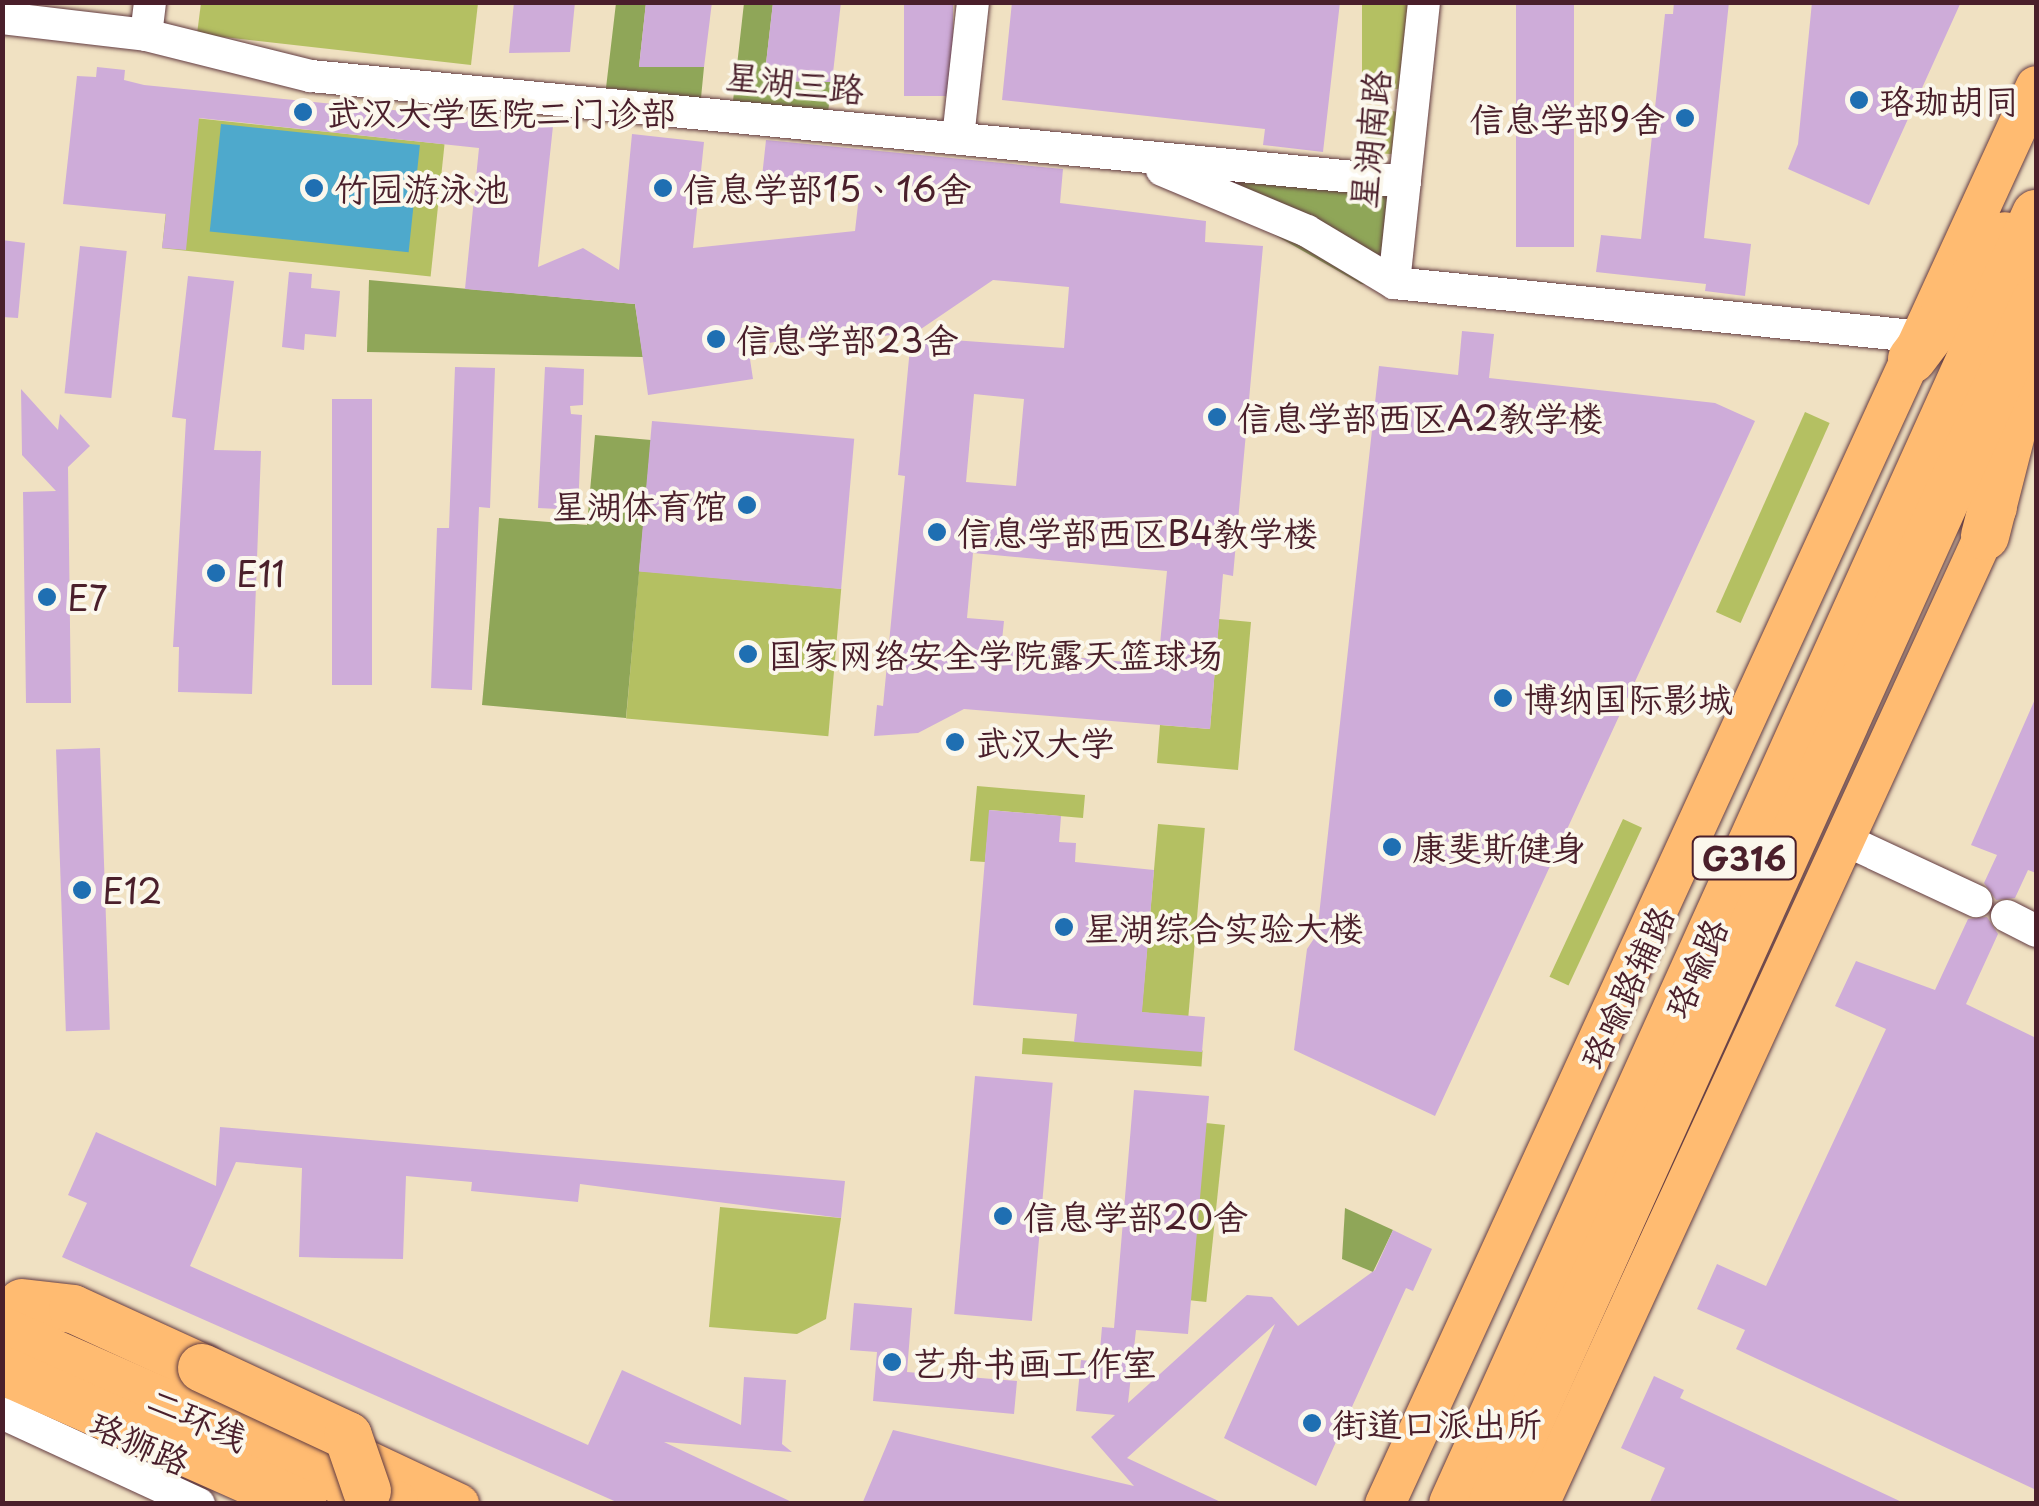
<!DOCTYPE html>
<meta charset="utf-8">
<style>
body{margin:0}
#map{position:relative;width:2039px;height:1506px;overflow:hidden;background:#f0e1c2;font-family:"Playpen Sans","LXGW WenKai TC",sans-serif}
div>[style]{position:absolute}
.green>*{inset:0;background:#b4c062;transform-origin:0 0}
.forest>*{inset:0;background:#8fa658}
.water>*{inset:0;background:#4ea9cc;transform-origin:0 0}
.building>*{inset:0;background:#ceacd9;transform-origin:0 0}
.roads{filter:drop-shadow(0 0 2px #633c42) drop-shadow(0 0 2px #633c42)}
.minor>*{height:32px;margin:-16px;padding:0 16px;transform-origin:16px;border-radius:16px;background:#fff}
.major>*{height:40px;margin:-20px;padding:0 20px;transform-origin:20px;border-radius:20px;background:#ffbb71}
.highway>*{height:48px;margin:-24px;padding:0 24px;transform-origin:24px;border-radius:24px;background:#ffbb71}
.bridges{filter:drop-shadow(0 0 2px #633c42) drop-shadow(0 0 2px #633c42)}
.highway-bridge>*{height:48px;margin:-24px;padding:0 24px;transform-origin:24px;border-radius:24px;background:#ffbb71}
.dots>*{width:28px;height:28px;translate:-50% -50%;box-sizing:border-box;border:5px solid #fbf7ec;border-radius:50%}
span{translate:-50% -50%;white-space:nowrap;text-align:center;line-height:1.15;-webkit-text-stroke:8px #fbf7ec;paint-order:stroke}
.shield-label span{padding:2px 8px;background:#fbf7ec;border:2px solid;border-radius:8px;-webkit-text-stroke-width:0}
.shield-label{font-size:32px;color:#4a1f2b;font-weight:700}
.street-label{font-size:35px;color:#4a1f2b}
.poi-label{font-size:35px;color:#4a1f2b}
.left{translate:0 -50%;text-align:left}
.right{translate:-100% -50%;text-align:right}
.frame{position:absolute;inset:0;border:5px solid #4a1f2b;pointer-events:none}
</style>
<div id="map">
<div class="green">
<i style="clip-path:polygon(201px 3px,478px 3px,471px 65px,197px 34px)"></i>
<i style="left:1362px;top:3px;width:52px;height:86px"></i>
<i style="left:1368px;top:109px;width:34px;height:43px;rotate:5deg"></i>
<i style="left:176px;top:116px;width:270px;height:133px;rotate:6deg"></i>
<i style="left:1805px;top:412px;width:27px;height:219px;rotate:24deg"></i>
<i style="left:639px;top:571px;width:203px;height:148px;rotate:5deg"></i>
<i style="clip-path:polygon(1219px 619px,1251px 622px,1238px 770px,1157px 763px,1160px 725px,1210px 729px)"></i>
<i style="clip-path:polygon(977px 786px,1085px 795px,1083px 818px,990px 810px,985px 862px,970px 861px)"></i>
<i style="left:1623px;top:819px;width:21px;height:174px;rotate:25deg"></i>
<i style="left:1158px;top:824px;width:47px;height:189px;rotate:5deg"></i>
<i style="left:1023px;top:1038px;width:180px;height:16px;rotate:4deg"></i>
<i style="left:1206px;top:1123px;width:19px;height:178px;rotate:6deg"></i>
<i style="clip-path:polygon(720px 1207px,841px 1218px,826px 1319px,797px 1334px,709px 1327px)"></i>
</div>
<div class="forest">
<i style="clip-path:polygon(616px 3px,646px 3px,639px 67px,704px 67px,701px 98px,606px 88px)"></i>
<i style="clip-path:polygon(744px 3px,773px 3px,764px 81px,832px 82px,828px 112px,733px 101px)"></i>
<i style="clip-path:polygon(1212px 175px,1390px 193px,1380px 286px,1361px 284px,1210px 198px)"></i>
<i style="clip-path:polygon(369px 280px,635px 304px,643px 357px,367px 352px)"></i>
<i style="clip-path:polygon(595px 435px,651px 440px,626px 718px,482px 705px,499px 518px,587px 525px)"></i>
<i style="clip-path:polygon(1345px 1208px,1393px 1230px,1373px 1272px,1342px 1259px)"></i>
</div>
<div class="water">
<i style="left:221px;top:124px;width:200px;height:108px;rotate:6deg"></i>
</div>
<div class="building">
<i style="clip-path:polygon(514px 2px,575px 2px,570px 52px,509px 53px)"></i>
<i style="clip-path:polygon(646px 2px,712px 2px,704px 67px,639px 67px)"></i>
<i style="clip-path:polygon(773px 2px,841px 2px,832px 82px,764px 81px)"></i>
<i style="left:904px;top:2px;width:49px;height:94px"></i>
<i style="clip-path:polygon(1012px 2px,1340px 2px,1323px 152px,1263px 145px,1265px 129px,1002px 100px)"></i>
<i style="left:1516px;top:2px;width:58px;height:245px"></i>
<i style="clip-path:polygon(1674px 2px,1729px 2px,1704px 238px,1751px 244px,1745px 296px,1705px 291px,1706px 284px,1596px 272px,1601px 235px,1641px 239px,1665px 14px,1673px 14px)"></i>
<i style="clip-path:polygon(1812px 2px,1961px 2px,1869px 205px,1788px 169px,1798px 144px)"></i>
<i style="clip-path:polygon(evenodd,97px 67px,125px 70px,124px 80px,144px 85px,553px 126px,538px 267px,583px 248px,619px 270px,632px 134px,704px 142px,693px 248px,855px 231px,860px 187px,762px 177px,766px 140px,1063px 169px,1060px 203px,1206px 221px,1205px 242px,1263px 246px,1233px 576px,1223px 574px,1210px 729px,964px 709px,918px 733px,874px 736px,877px 705px,883px 706px,905px 476px,898px 475px,911px 337px,1064px 348px,1069px 287px,993px 280px,918px 331px,816px 346px,814px 336px,748px 346px,753px 379px,648px 395px,635px 304px,465px 289px,479px 148px,199px 118px,186px 250px,162px 248px,166px 214px,63px 204px,77px 76px,96px 77px,97px 67px,974px 394px,1024px 399px,1016px 486px,966px 482px,974px 394px,97px 67px,973px 553px,1167px 571px,1158px 665px,1001px 650px,1004px 621px,967px 618px,973px 553px)"></i>
<i style="clip-path:polygon(2px 240px,25px 243px,18px 318px,2px 317px)"></i>
<i style="left:80px;top:246px;width:47px;height:148px;rotate:6deg"></i>
<i style="clip-path:polygon(289px 272px,312px 274px,311px 288px,340px 291px,336px 337px,305px 334px,304px 350px,282px 347px)"></i>
<i style="clip-path:polygon(188px 276px,234px 281px,214px 450px,261px 451px,252px 694px,178px 692px,179px 647px,173px 647px,186px 419px,172px 417px)"></i>
<i style="clip-path:polygon(1462px 331px,1494px 334px,1489px 378px,1715px 403px,1755px 421px,1435px 1116px,1294px 1050px,1307px 949px,1317px 934px,1379px 366px,1458px 375px)"></i>
<i style="clip-path:polygon(455px 367px,495px 368px,490px 508px,479px 507px,472px 690px,431px 688px,437px 528px,449px 528px)"></i>
<i style="clip-path:polygon(545px 367px,584px 369px,583px 405px,570px 406px,571px 414px,582px 415px,578px 510px,538px 508px)"></i>
<i style="clip-path:polygon(21px 389px,58px 430px,60px 414px,90px 446px,68px 467px,71px 703px,26px 703px,23px 492px,56px 491px,22px 455px)"></i>
<i style="left:332px;top:399px;width:40px;height:286px"></i>
<i style="left:652px;top:421px;width:203px;height:151px;rotate:5deg"></i>
<i style="clip-path:polygon(2036px 697px,2036px 873px,2028px 870px,2015px 898px,1996px 900px,1984px 883px,1997px 855px,1971px 845px)"></i>
<i style="left:100px;top:748px;width:282px;height:44px;rotate:88deg"></i>
<i style="clip-path:polygon(989px 810px,1061px 816px,1059px 842px,1076px 843px,1075px 862px,1154px 870px,1142px 1012px,1205px 1017px,1202px 1052px,1074px 1042px,1077px 1014px,973px 1005px)"></i>
<i style="clip-path:polygon(1987px 917px,1998px 934px,1966px 1004px,2036px 1038px,2036px 1490px,1736px 1349px,1745px 1330px,1697px 1309px,1717px 1264px,1766px 1286px,1886px 1029px,1835px 1006px,1856px 961px,1935px 990px,1968px 919px)"></i>
<i style="left:975px;top:1076px;width:78px;height:239px;rotate:5deg"></i>
<i style="clip-path:polygon(1134px 1090px,1209px 1096px,1188px 1334px,1136px 1330px,1128px 1403px,1247px 1295px,1272px 1297px,1298px 1326px,1375px 1270px,1393px 1230px,1432px 1249px,1413px 1291px,1406px 1288px,1316px 1486px,1224px 1438px,1275px 1324px,1127px 1458px,1225px 1504px,862px 1504px,893px 1430px,1134px 1486px,1091px 1437px,1115px 1415px,1076px 1411px,1081px 1360px,1099px 1362px,1102px 1327px,1114px 1328px)"></i>
<i style="clip-path:polygon(220px 1127px,845px 1181px,841px 1218px,580px 1184px,578px 1202px,471px 1191px,472px 1182px,406px 1176px,403px 1259px,335px 1258px,299px 1257px,302px 1168px,236px 1162px,190px 1266px,588px 1445px,622px 1370px,741px 1425px,744px 1377px,786px 1380px,782px 1444px,792px 1452px,664px 1442px,796px 1504px,621px 1504px,62px 1257px,87px 1203px,68px 1195px,96px 1132px,216px 1186px)"></i>
<i style="clip-path:polygon(854px 1303px,912px 1308px,907px 1372px,1017px 1381px,1014px 1414px,873px 1401px,877px 1352px,850px 1350px)"></i>
<i style="clip-path:polygon(1654px 1376px,1684px 1390px,1680px 1398px,1906px 1504px,1649px 1504px,1665px 1468px,1621px 1448px)"></i>
</div>
<div class="roads">
<div class="minor">
<i style="left:2px;top:18px;width:145px;rotate:6.7deg"></i>
<i style="left:146px;top:35px;width:170px;rotate:14deg"></i>
<i style="left:311px;top:76px;width:1099px;rotate:5.53deg"></i>
<i style="left:146px;top:35px;width:33px;rotate:-83deg"></i>
<i style="left:958px;top:138px;width:137px;rotate:-83.7deg"></i>
<i style="left:1162px;top:170px;width:157px;rotate:22.8deg"></i>
<i style="left:1307px;top:231px;width:101px;rotate:30.9deg"></i>
<i style="left:1394px;top:283px;width:532px;rotate:5.83deg"></i>
<i style="left:1394px;top:283px;width:283px;rotate:-83.9deg"></i>
<i style="left:1843px;top:839px;width:147px;rotate:25deg"></i>
<i style="left:2007px;top:916px;width:33px;rotate:27deg"></i>
<i style="left:2px;top:1413px;width:217px;rotate:24.8deg"></i>
</div>
<div class="major">
<i style="left:336px;top:1446px;width:136px;rotate:25.2deg"></i>
<i style="left:1385px;top:1504px;width:1560px;rotate:-65.34deg"></i>
<i style="left:1539px;top:1504px;width:1096px;rotate:-65.31deg"></i>
</div>
<div class="highway">
<i style="left:1912px;top:359px;width:154px;rotate:-52.9deg"></i>
<i style="left:1985px;top:536px;width:162px;rotate:-75.7deg"></i>
<i style="left:22px;top:1303px;width:51px;rotate:6.7deg"></i>
<i style="left:73px;top:1309px;width:142px;rotate:24.6deg"></i>
<i style="left:2px;top:1331px;width:429px;rotate:23.8deg"></i>
<i style="left:2px;top:1370px;width:329px;rotate:24deg"></i>
<i style="left:1453px;top:1504px;width:1416px;rotate:-65.68deg"></i>
<i style="left:1492px;top:1504px;width:1321px;rotate:-65.69deg"></i>
</div>
</div>
<div class="bridges">
<div class="highway-bridge">
<i style="left:202px;top:1368px;width:161px;rotate:25deg"></i>
<i style="left:348px;top:1436px;width:58px;rotate:70.9deg"></i>
</div>
</div>
<div class="dots">
<i style="left:1859px;top:100px;background:#1f6fb2"></i>
<i style="left:303px;top:112px;background:#1f6fb2"></i>
<i style="left:1685px;top:118px;background:#1f6fb2"></i>
<i style="left:314px;top:188px;background:#1f6fb2"></i>
<i style="left:663px;top:188px;background:#1f6fb2"></i>
<i style="left:716px;top:339px;background:#1f6fb2"></i>
<i style="left:1217px;top:417px;background:#1f6fb2"></i>
<i style="left:747px;top:505px;background:#1f6fb2"></i>
<i style="left:937px;top:532px;background:#1f6fb2"></i>
<i style="left:216px;top:573px;background:#1f6fb2"></i>
<i style="left:47px;top:597px;background:#1f6fb2"></i>
<i style="left:748px;top:654px;background:#1f6fb2"></i>
<i style="left:1503px;top:698px;background:#1f6fb2"></i>
<i style="left:955px;top:742px;background:#1f6fb2"></i>
<i style="left:1392px;top:847px;background:#1f6fb2"></i>
<i style="left:82px;top:890px;background:#1f6fb2"></i>
<i style="left:1064px;top:927px;background:#1f6fb2"></i>
<i style="left:1003px;top:1216px;background:#1f6fb2"></i>
<i style="left:892px;top:1362px;background:#1f6fb2"></i>
<i style="left:1312px;top:1423px;background:#1f6fb2"></i>
</div>
<div class="shield-label">
<span style="left:1744px;top:858px">G316</span>
</div>
<div class="street-label">
<span style="left:795px;top:82px;rotate:6deg">星湖三路</span>
<span style="left:1369px;top:139px;rotate:-84deg">星湖南路</span>
<span style="left:1695px;top:968px;rotate:-66deg">珞喻路</span>
<span style="left:1626px;top:987px;rotate:-65deg">珞喻路辅路</span>
<span style="left:198px;top:1418px;rotate:24deg">二环线</span>
<span style="left:140px;top:1442px;rotate:24deg">珞狮路</span>
</div>
<div class="poi-label">
<span class="left" style="left:1879px;top:100px">珞珈胡同</span>
<span class="left" style="left:326px;top:112px">武汉大学医院二门诊部</span>
<span class="right" style="left:1665px;top:118px">信息学部9舍</span>
<span class="left" style="left:334px;top:188px">竹园游泳池</span>
<span class="left" style="left:683px;top:188px">信息学部15、16舍</span>
<span class="left" style="left:736px;top:339px">信息学部23舍</span>
<span class="left" style="left:1237px;top:417px">信息学部西区A2教学楼</span>
<span class="right" style="left:727px;top:505px">星湖体育馆</span>
<span class="left" style="left:957px;top:532px">信息学部西区B4教学楼</span>
<span class="left" style="left:236px;top:573px">E11</span>
<span class="left" style="left:67px;top:597px">E7</span>
<span class="left" style="left:768px;top:654px">国家网络安全学院露天篮球场</span>
<span class="left" style="left:1523px;top:698px">博纳国际影城</span>
<span class="left" style="left:975px;top:742px">武汉大学</span>
<span class="left" style="left:1412px;top:847px">康斐斯健身</span>
<span class="left" style="left:102px;top:890px">E12</span>
<span class="left" style="left:1084px;top:927px">星湖综合实验大楼</span>
<span class="left" style="left:1023px;top:1216px">信息学部20舍</span>
<span class="left" style="left:912px;top:1362px">艺舟书画工作室</span>
<span class="left" style="left:1332px;top:1423px">街道口派出所</span>
</div>
<div class="frame"></div>
</div>
